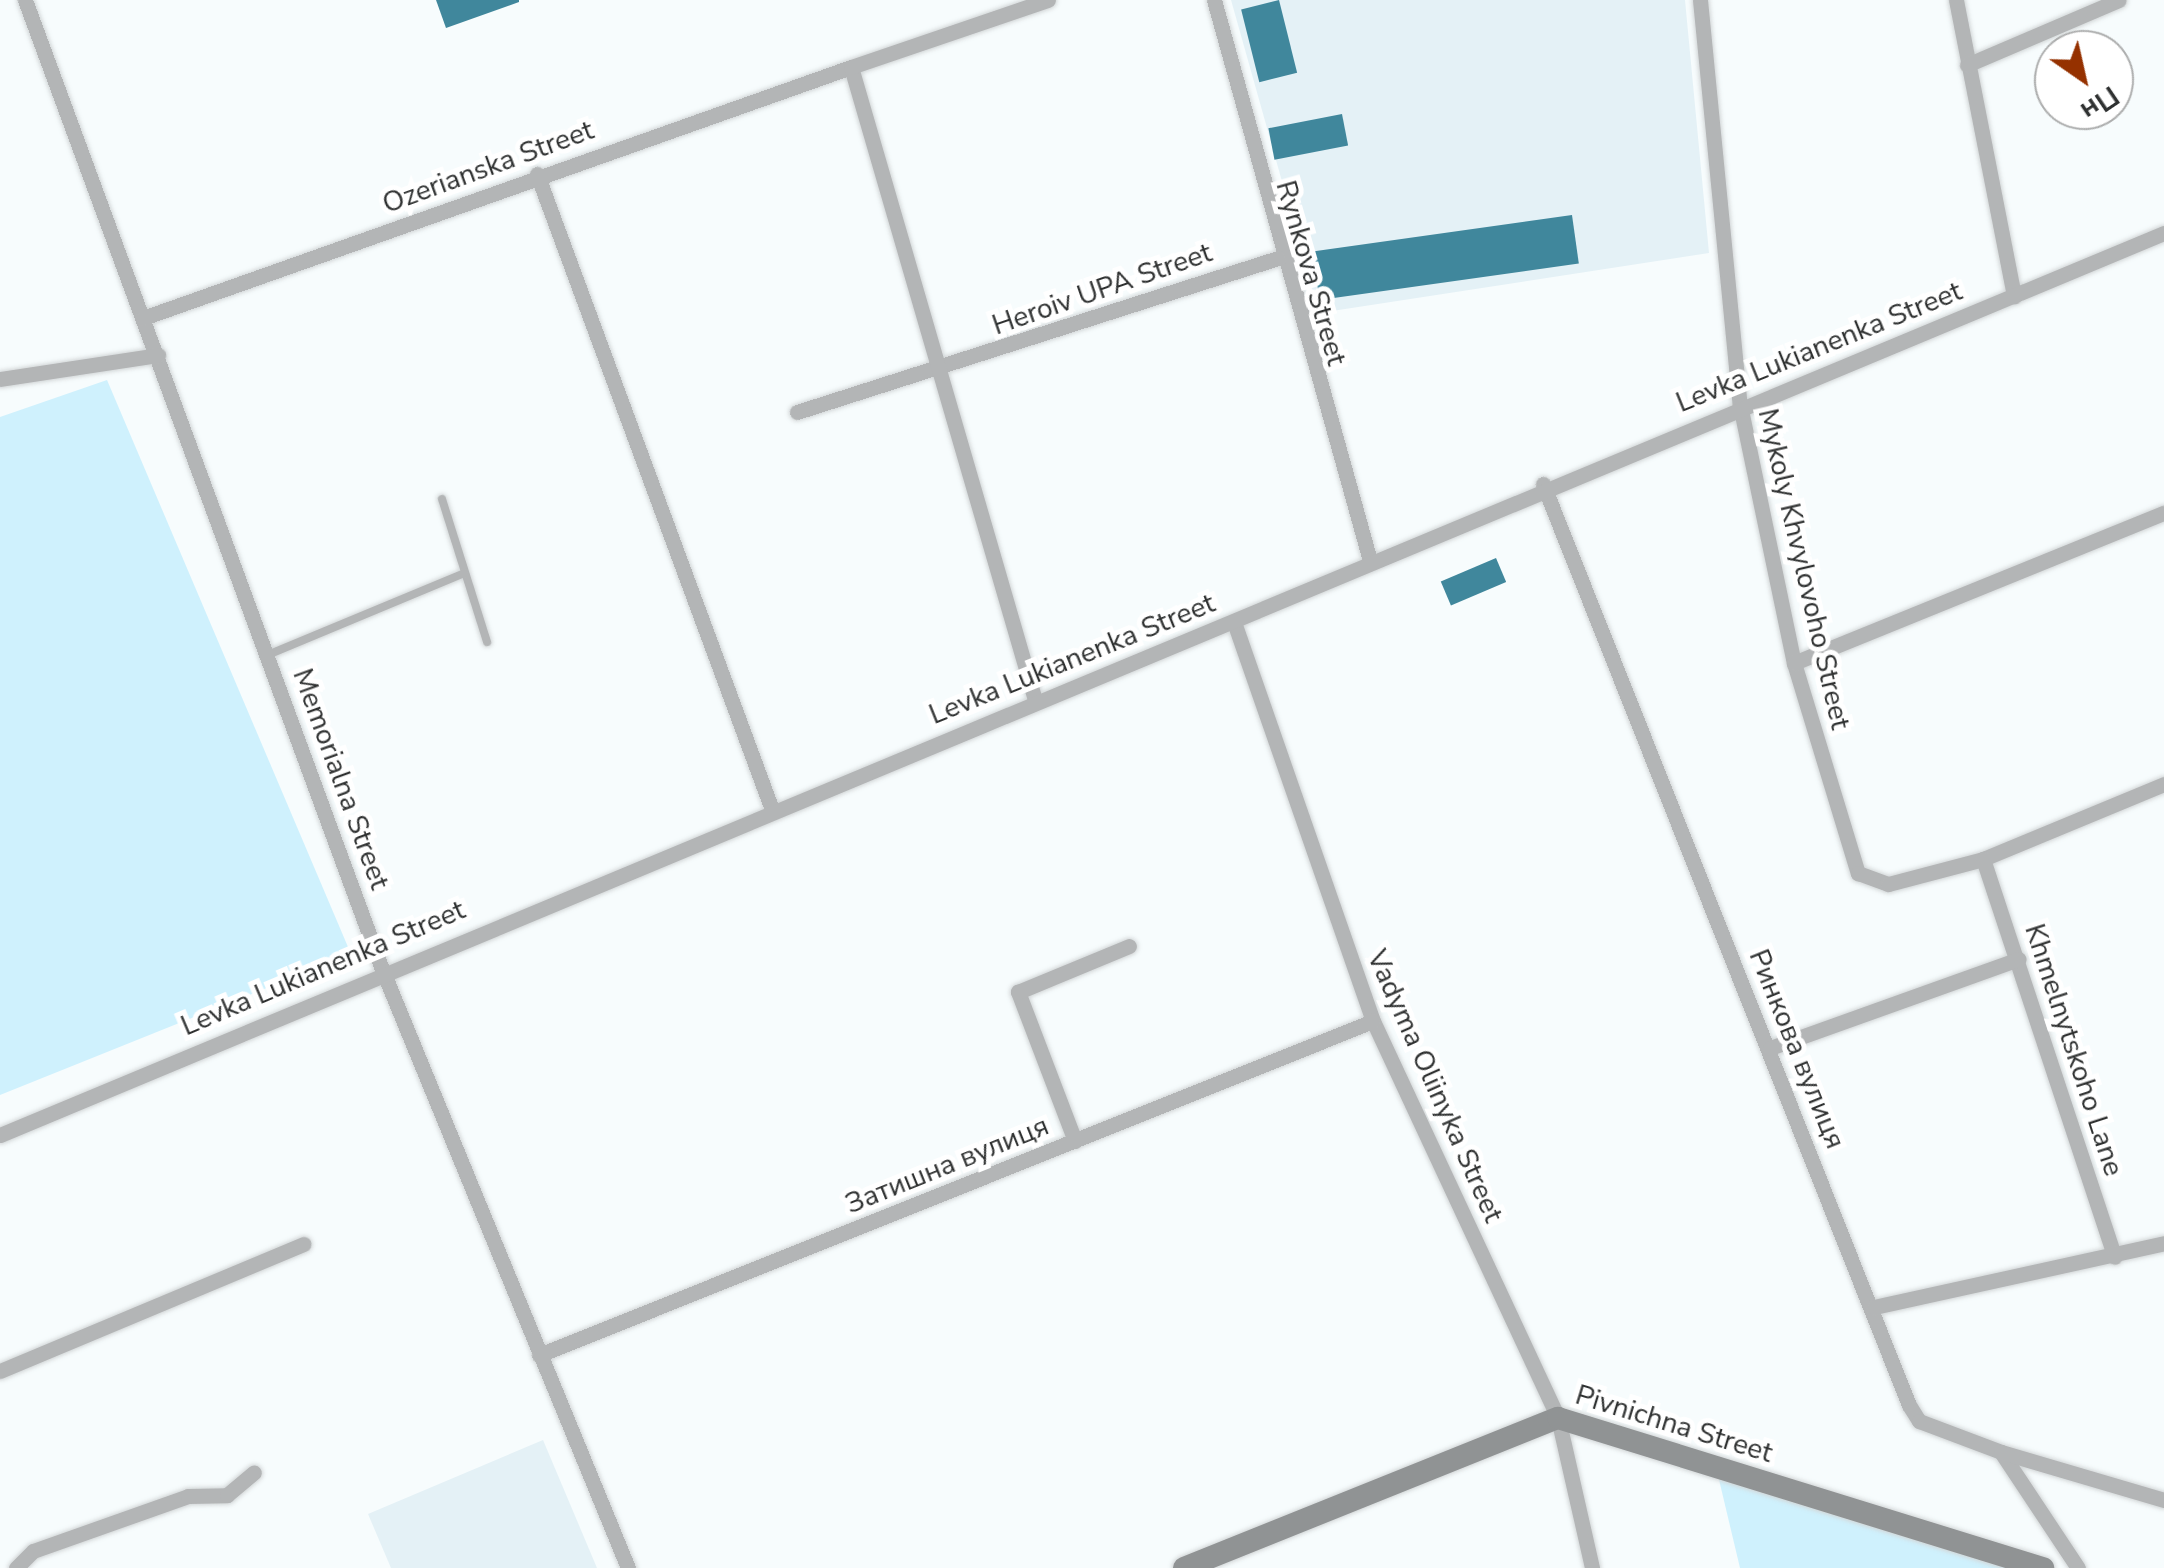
<!DOCTYPE html>
<meta charset="utf-8">
<style>
body{margin:0}
#map{position:relative;width:2164px;height:1568px;overflow:hidden;background:#f7fcfd;font-family:"Nunito Sans",sans-serif}
div>[style]{position:absolute}
.built>*{inset:0;background:#e4f1f6}
.green>*{inset:0;background:#cff1fd}
.building>*{inset:0;background:#40879c;transform-origin:0 0}
.roads{filter:drop-shadow(0 0 2px #d3d7d8) drop-shadow(0 0 2px #d3d7d8)}
.lane>*{height:8px;margin:-4px;padding:0 4px;transform-origin:4px;border-radius:4px;background:#b3b5b6}
.street>*{height:15px;margin:-7.5px;padding:0 7.5px;transform-origin:7.5px;border-radius:7.5px;background:#b3b5b6}
.secondary>*{height:22px;margin:-11px;padding:0 11px;transform-origin:11px;border-radius:11px;background:#909394}
span{translate:-50% -50%;white-space:nowrap;text-align:center;line-height:1.15;-webkit-text-stroke:10px #fff;paint-order:stroke}
.street-label{font-size:28px;color:#2f3131}
.north{position:absolute;left:2034px;top:30px;width:100px;height:100px;box-sizing:border-box;background:#fff;border:2px solid #acadad;border-radius:50%;rotate:146deg;font-size:28px;font-weight:700;line-height:40px;text-align:center;color:#2f3131}
.north::after{content:'';display:block;margin:auto;width:35px;height:45px;background:#953100;clip-path:polygon(50% 0,100% 100%,50% 72%,0 100%)}
</style>
<div id="map">
<div class="built">
<i style="clip-path:polygon(1231px 0,1685px 0,1709px 253px,1319px 313px)"></i>
<i style="clip-path:polygon(543px 1440px,597px 1568px,391px 1568px,368px 1514px)"></i>
</div>
<div class="green">
<i style="clip-path:polygon(107px 380px,351px 954px,0 1095px,0 417px)"></i>
<i style="clip-path:polygon(1716px 1467px,2020px 1568px,1740px 1568px)"></i>
</div>
<div class="building">
<i style="clip-path:polygon(436px 0,519px 0,519px 2px,446px 28px)"></i>
<i style="left:1279px;top:0;width:75px;height:39px;rotate:76deg"></i>
<i style="left:1342px;top:114px;width:32px;height:75px;rotate:79deg"></i>
<i style="left:1572px;top:215px;width:49px;height:262px;rotate:82deg"></i>
<i style="left:1496px;top:558px;width:26px;height:60px;rotate:67deg"></i>
</div>
<div class="roads">
<div class="lane">
<i style="left:442px;top:499px;width:150px;rotate:72.5deg"></i>
<i style="left:270px;top:654px;width:211px;rotate:-22.6deg"></i>
</div>
<div class="street">
<i style="left:25px;top:0;width:1033px;rotate:69.78deg"></i>
<i style="left:382px;top:969px;width:648px;rotate:67.67deg"></i>
<i style="left:1214px;top:0;width:578px;rotate:74.45deg"></i>
<i style="left:1700px;top:0;width:407px;rotate:84.4deg"></i>
<i style="left:1740px;top:405px;width:264px;rotate:78.2deg"></i>
<i style="left:1794px;top:663px;width:220px;rotate:73.1deg"></i>
<i style="left:1858px;top:873px;width:32px;rotate:20deg"></i>
<i style="left:1888px;top:884px;width:98px;rotate:-14.7deg"></i>
<i style="left:1983px;top:859px;width:196px;rotate:-22.5deg"></i>
<i style="left:1956px;top:0;width:302px;rotate:78.9deg"></i>
<i style="left:1967px;top:65px;width:165px;rotate:-23.2deg"></i>
<i style="left:537px;top:174px;width:675px;rotate:69.71deg"></i>
<i style="left:143px;top:318px;width:751px;rotate:-19.52deg"></i>
<i style="left:0;top:379px;width:160px;rotate:-8.6deg"></i>
<i style="left:797px;top:412px;width:505px;rotate:-17.75deg"></i>
<i style="left:1543px;top:484px;width:991px;rotate:68.33deg"></i>
<i style="left:1909px;top:1405px;width:19px;rotate:58deg"></i>
<i style="left:1919px;top:1421px;width:88px;rotate:20.7deg"></i>
<i style="left:2001px;top:1452px;width:139px;rotate:56.4deg"></i>
<i style="left:1234px;top:622px;width:423px;rotate:70.8deg"></i>
<i style="left:1373px;top:1021px;width:438px;rotate:65deg"></i>
<i style="left:1558px;top:1418px;width:154px;rotate:77.2deg"></i>
<i style="left:1794px;top:663px;width:399px;rotate:-22.1deg"></i>
<i style="left:1035px;top:700px;width:659px;rotate:-106.21deg"></i>
<i style="left:851px;top:67px;width:208px;rotate:-18.8deg"></i>
<i style="left:1983px;top:859px;width:419px;rotate:71.7deg"></i>
<i style="left:1770px;top:1048px;width:264px;rotate:-19.7deg"></i>
<i style="left:0;top:1135px;width:2344px;rotate:-22.63deg"></i>
<i style="left:1075px;top:1141px;width:160px;rotate:-110.9deg"></i>
<i style="left:1018px;top:992px;width:120px;rotate:-22.5deg"></i>
<i style="left:1874px;top:1307px;width:297px;rotate:-12.4deg"></i>
<i style="left:539px;top:1355px;width:898px;rotate:-21.83deg"></i>
<i style="left:0;top:1371px;width:329px;rotate:-22.7deg"></i>
<i style="left:2001px;top:1452px;width:170px;rotate:16.4deg"></i>
<i style="left:16px;top:1568px;width:24px;rotate:-45deg"></i>
<i style="left:33px;top:1551px;width:164px;rotate:-19.5deg"></i>
<i style="left:188px;top:1496px;width:39px;rotate:-1deg"></i>
<i style="left:227px;top:1495px;width:35px;rotate:-40deg"></i>
</div>
<div class="secondary">
<i style="left:1184px;top:1568px;width:403px;rotate:-21.9deg"></i>
<i style="left:1558px;top:1418px;width:508px;rotate:17.19deg"></i>
</div>
</div>
<div class="street-label">
<span style="left:488px;top:167px;rotate:-20deg">Ozerianska Street</span>
<span style="left:1311px;top:273px;rotate:74deg">Rynkova Street</span>
<span style="left:1102px;top:289px;rotate:-19deg">Heroiv UPA Street</span>
<span style="left:1819px;top:347px;rotate:-22deg">Levka Lukianenka Street</span>
<span style="left:1804px;top:569px;rotate:77deg">Mykoly Khvylovoho Street</span>
<span style="left:1072px;top:659px;rotate:-22deg">Levka Lukianenka Street</span>
<span style="left:341px;top:779px;rotate:70deg">Memorialna Street</span>
<span style="left:323px;top:968px;rotate:-23deg">Levka Lukianenka Street</span>
<span style="left:1797px;top:1049px;rotate:68deg">Ринкова вулиця</span>
<span style="left:2074px;top:1050px;rotate:72deg">Khmelnytskoho Lane</span>
<span style="left:1435px;top:1086px;rotate:66deg">Vadyma Oliinyka Street</span>
<span style="left:947px;top:1165px;rotate:-22deg">Затишна вулиця</span>
<span style="left:1674px;top:1424px;rotate:17deg">Pivnichna Street</span>
</div>
<div class="north">Пн</div>
</div>
